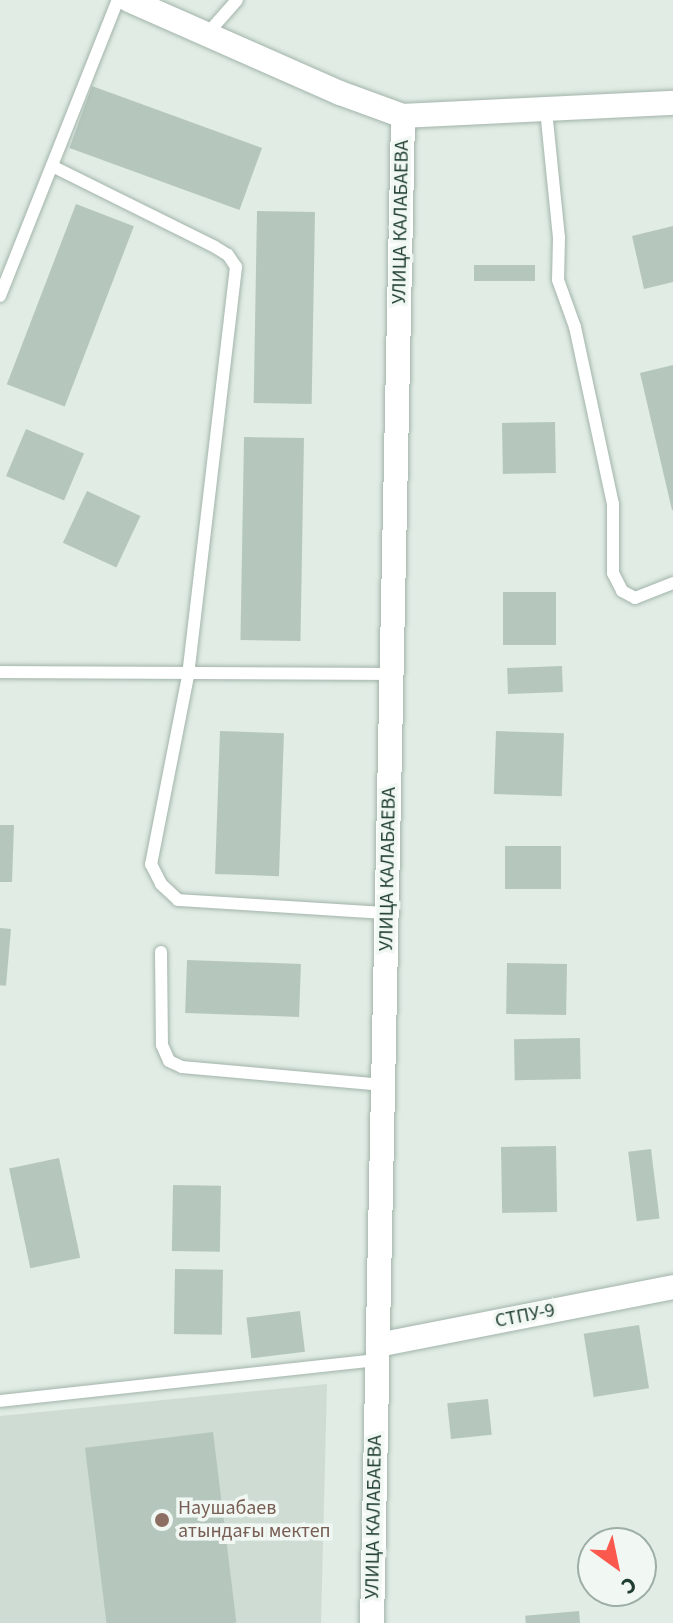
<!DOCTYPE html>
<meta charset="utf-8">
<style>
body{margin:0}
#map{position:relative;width:673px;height:1623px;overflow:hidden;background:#e0ece4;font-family:"Source Sans 3",sans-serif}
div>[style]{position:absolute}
.built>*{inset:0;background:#cedcd3}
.building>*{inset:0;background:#b5c7bd;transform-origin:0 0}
.roads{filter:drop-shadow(0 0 2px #a2b4aa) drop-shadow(0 0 2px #a2b4aa)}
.service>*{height:12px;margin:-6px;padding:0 6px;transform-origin:6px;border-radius:6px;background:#fff}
.minor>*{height:24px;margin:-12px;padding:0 12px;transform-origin:12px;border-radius:12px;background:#fff}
.dots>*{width:22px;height:22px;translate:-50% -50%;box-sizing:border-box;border:4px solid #f1f8f3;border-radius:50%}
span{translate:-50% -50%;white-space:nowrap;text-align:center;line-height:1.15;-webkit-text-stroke:7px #f1f8f3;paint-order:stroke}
.street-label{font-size:20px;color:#1f3e30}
.education-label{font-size:20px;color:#785e54}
.left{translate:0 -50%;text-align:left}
.north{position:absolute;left:577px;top:1527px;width:80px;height:80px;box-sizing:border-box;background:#f1f8f3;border:2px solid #9daea5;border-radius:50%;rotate:147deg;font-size:22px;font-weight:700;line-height:32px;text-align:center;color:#1f3e30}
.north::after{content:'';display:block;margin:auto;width:28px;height:36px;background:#fc594e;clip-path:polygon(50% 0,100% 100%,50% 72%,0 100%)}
</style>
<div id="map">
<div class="built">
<i style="clip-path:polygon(327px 1384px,321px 1623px,0 1623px,0 1416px)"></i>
</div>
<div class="building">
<i style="left:92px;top:86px;width:181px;height:66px;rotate:20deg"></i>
<i style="left:76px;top:204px;width:62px;height:193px;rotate:21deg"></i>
<i style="left:257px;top:211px;width:58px;height:192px;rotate:1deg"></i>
<i style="clip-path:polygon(673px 226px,673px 282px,644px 289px,632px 236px)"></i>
<i style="left:535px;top:265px;width:16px;height:61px;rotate:90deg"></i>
<i style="clip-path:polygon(673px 365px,673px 510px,672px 510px,640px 373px)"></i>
<i style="left:555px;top:422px;width:51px;height:53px;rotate:89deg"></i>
<i style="left:26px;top:429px;width:63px;height:51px;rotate:23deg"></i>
<i style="left:244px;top:437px;width:60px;height:203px;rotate:1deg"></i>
<i style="left:87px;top:491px;width:59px;height:57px;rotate:25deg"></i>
<i style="left:556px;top:592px;width:53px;height:53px;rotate:90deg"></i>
<i style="left:562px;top:666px;width:26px;height:55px;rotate:88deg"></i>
<i style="left:220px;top:731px;width:64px;height:143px;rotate:2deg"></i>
<i style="left:496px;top:731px;width:68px;height:63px;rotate:2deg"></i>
<i style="clip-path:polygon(0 825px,14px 825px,12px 882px,0 882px)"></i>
<i style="left:561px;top:846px;width:43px;height:56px;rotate:90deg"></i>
<i style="left:0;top:928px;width:11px;height:57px;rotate:5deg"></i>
<i style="left:187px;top:960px;width:114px;height:53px;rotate:2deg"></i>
<i style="left:507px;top:963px;width:60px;height:51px;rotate:1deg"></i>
<i style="left:580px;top:1038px;width:41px;height:66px;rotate:89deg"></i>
<i style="left:556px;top:1146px;width:66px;height:55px;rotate:89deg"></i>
<i style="left:651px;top:1149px;width:70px;height:23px;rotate:83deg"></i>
<i style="left:59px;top:1158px;width:102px;height:51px;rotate:78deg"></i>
<i style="left:173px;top:1185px;width:48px;height:66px;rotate:1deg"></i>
<i style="left:175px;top:1269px;width:48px;height:65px;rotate:1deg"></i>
<i style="left:300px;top:1311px;width:41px;height:54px;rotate:83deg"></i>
<i style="left:639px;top:1325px;width:64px;height:56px;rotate:81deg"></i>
<i style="left:488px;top:1399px;width:36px;height:41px;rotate:84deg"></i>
<i style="left:213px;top:1432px;width:192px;height:129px;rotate:83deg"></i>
<i style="left:579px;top:1611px;width:12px;height:54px;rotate:85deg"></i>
</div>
<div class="roads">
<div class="service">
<i style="left:207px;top:34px;width:45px;rotate:-48.6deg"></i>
<i style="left:546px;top:110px;width:128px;rotate:84.2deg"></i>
<i style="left:559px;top:237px;width:43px;rotate:91.3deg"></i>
<i style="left:558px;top:280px;width:50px;rotate:70.1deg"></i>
<i style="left:575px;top:327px;width:181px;rotate:77.9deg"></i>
<i style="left:613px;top:504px;width:69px;rotate:90deg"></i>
<i style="left:613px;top:573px;width:20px;rotate:63deg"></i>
<i style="left:622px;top:591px;width:15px;rotate:28deg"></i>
<i style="left:635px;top:598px;width:41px;rotate:-21.5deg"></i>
<i style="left:52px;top:166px;width:182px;rotate:26.4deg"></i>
<i style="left:215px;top:247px;width:15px;rotate:32deg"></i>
<i style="left:228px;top:255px;width:14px;rotate:56deg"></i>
<i style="left:236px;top:267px;width:412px;rotate:96.7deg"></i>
<i style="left:188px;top:676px;width:192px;rotate:101.1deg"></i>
<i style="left:151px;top:864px;width:22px;rotate:63deg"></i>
<i style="left:161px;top:884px;width:23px;rotate:43deg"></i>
<i style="left:178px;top:900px;width:209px;rotate:3.6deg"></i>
<i style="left:0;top:296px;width:319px;rotate:-68.3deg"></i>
<i style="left:0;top:672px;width:392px;rotate:0.3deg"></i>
<i style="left:161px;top:952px;width:93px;rotate:89.4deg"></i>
<i style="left:162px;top:1045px;width:17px;rotate:66deg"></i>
<i style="left:169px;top:1061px;width:14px;rotate:25deg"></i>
<i style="left:182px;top:1067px;width:202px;rotate:5.1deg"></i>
<i style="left:0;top:1401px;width:380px;rotate:-6.2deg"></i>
</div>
<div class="minor">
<i style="left:129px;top:0;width:231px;rotate:23.8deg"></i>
<i style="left:340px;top:93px;width:67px;rotate:20.1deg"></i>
<i style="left:403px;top:116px;width:270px;rotate:-2.8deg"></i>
<i style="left:378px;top:1345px;width:301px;rotate:-11.1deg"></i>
<i style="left:372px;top:1623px;width:1507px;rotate:-88.82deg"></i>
</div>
</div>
<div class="dots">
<i style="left:162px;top:1520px;background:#8d6e63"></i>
</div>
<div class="street-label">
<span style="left:401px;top:222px;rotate:-89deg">УЛИЦА КАЛАБАЕВА</span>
<span style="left:388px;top:869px;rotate:-89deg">УЛИЦА КАЛАБАЕВА</span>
<span style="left:525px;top:1316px;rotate:-11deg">СТПУ-9</span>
<span style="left:374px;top:1517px;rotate:-89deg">УЛИЦА КАЛАБАЕВА</span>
</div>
<div class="education-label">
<span class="left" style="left:178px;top:1520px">Наушабаев<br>атындағы мектеп</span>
</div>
<div class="north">С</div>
</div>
